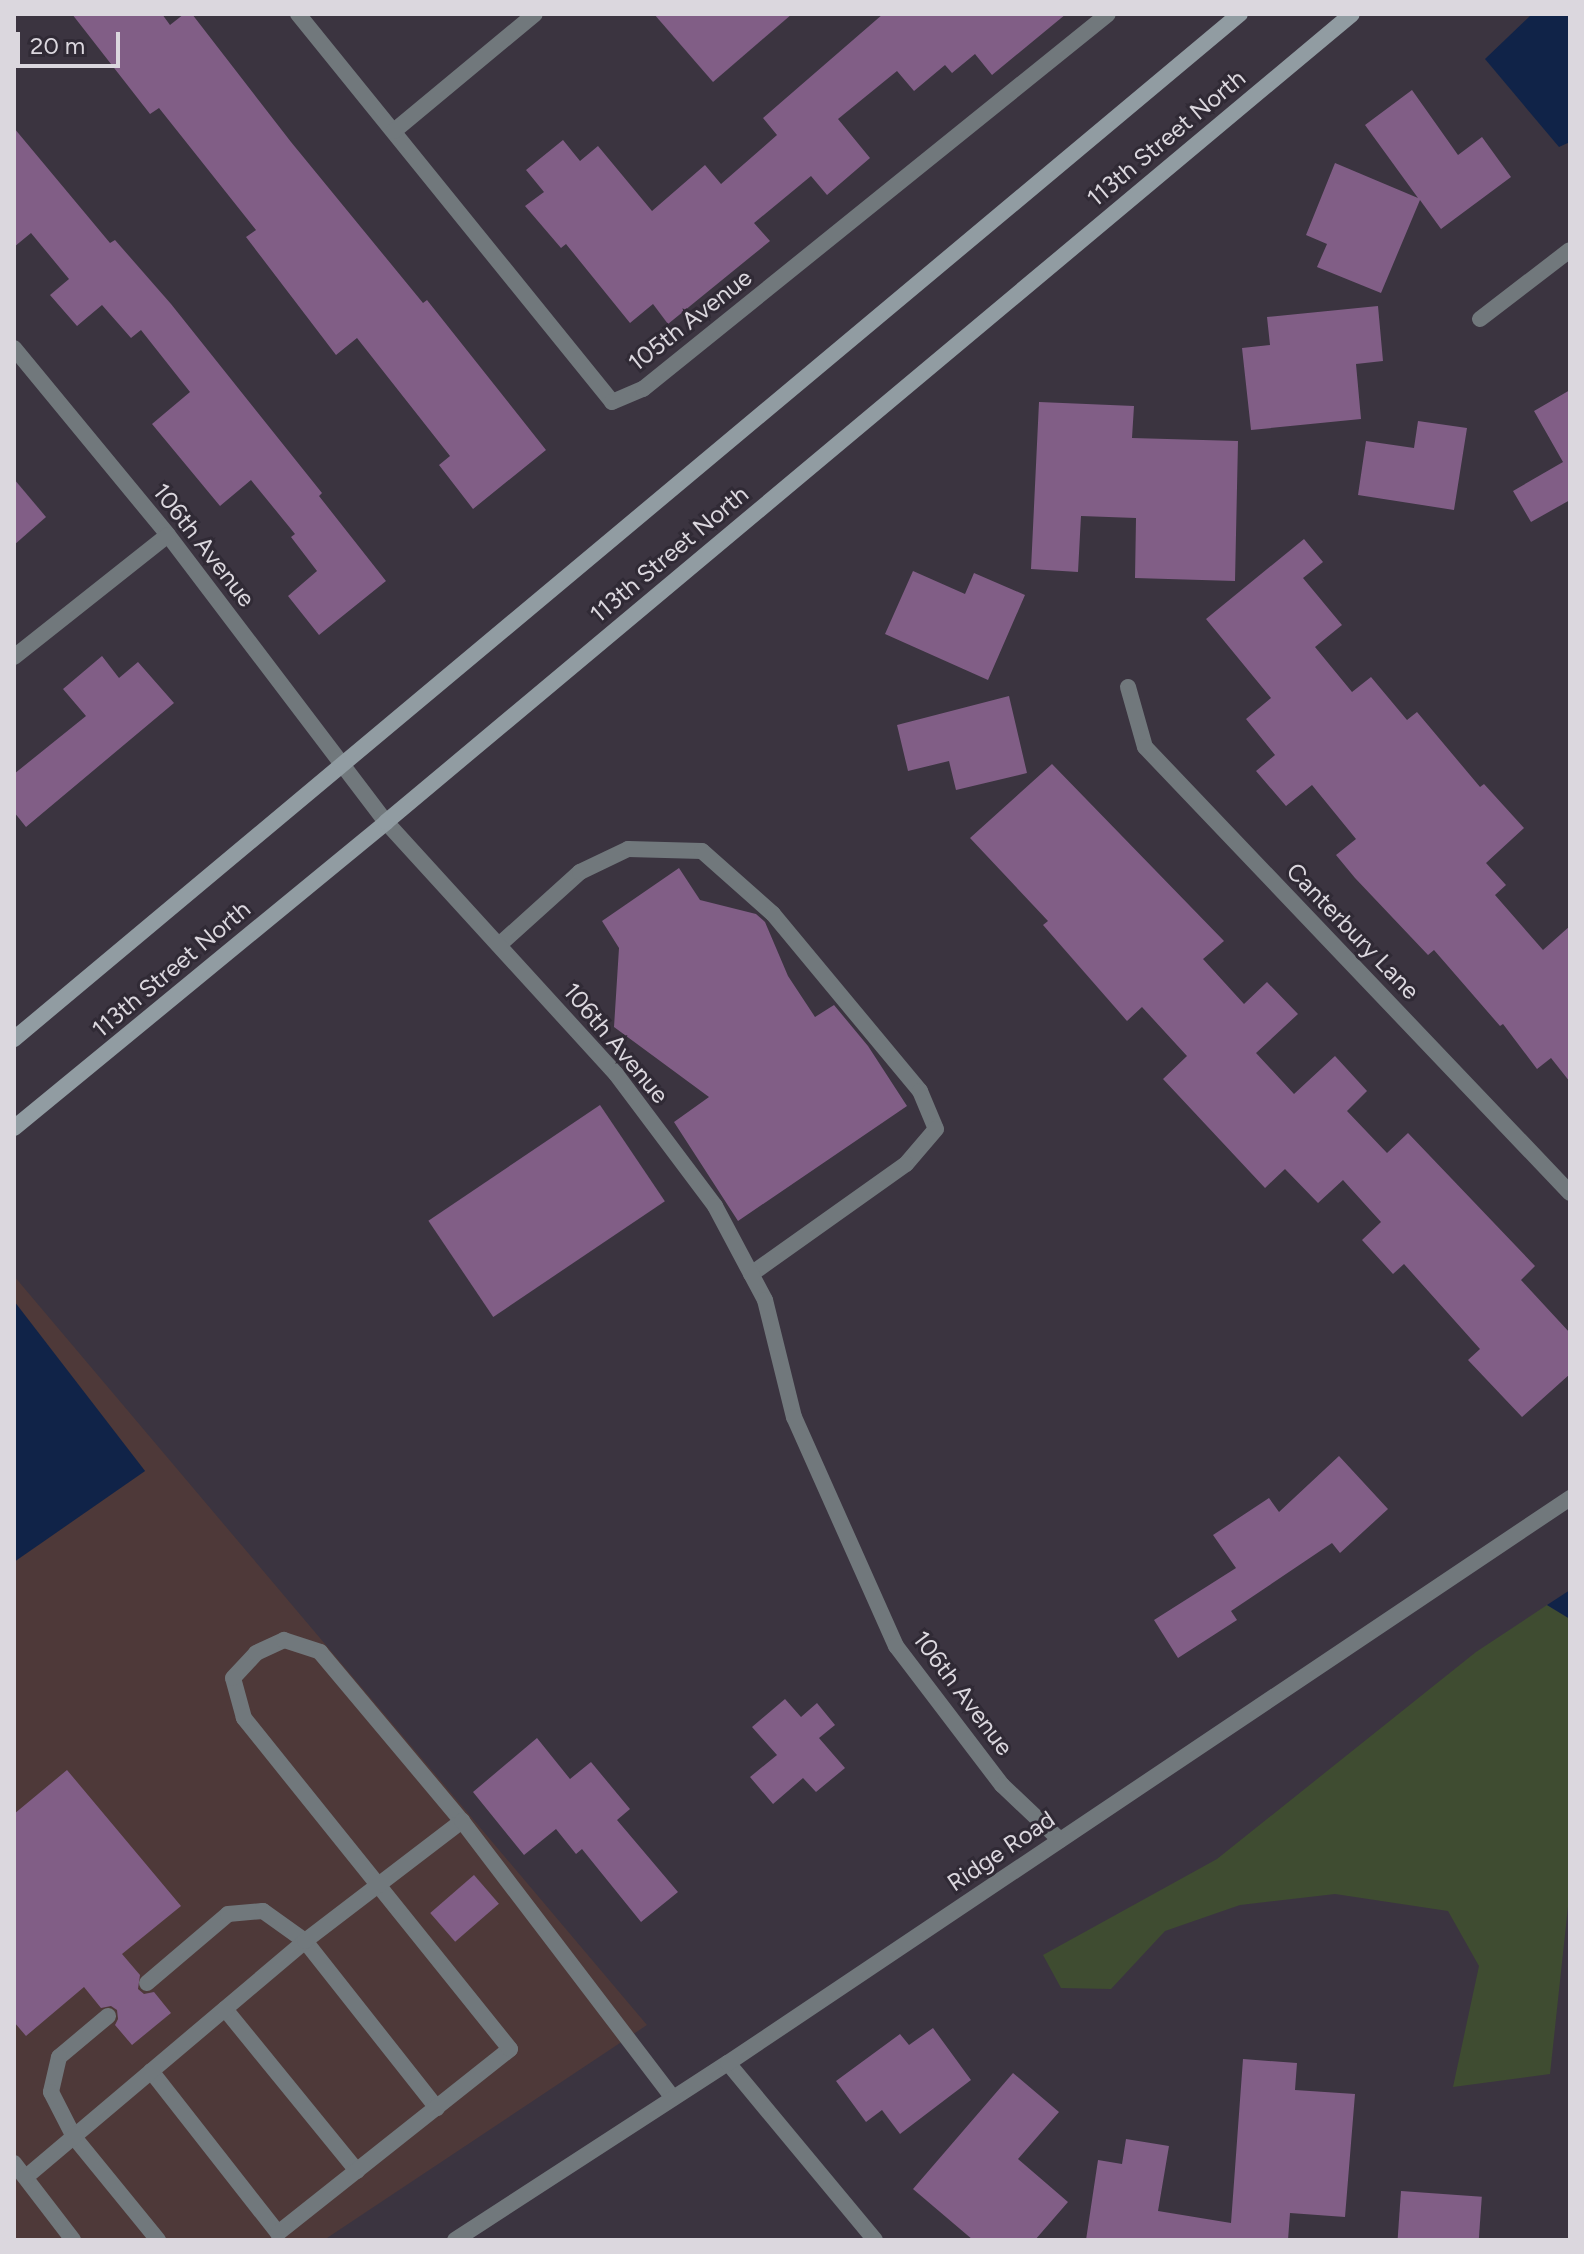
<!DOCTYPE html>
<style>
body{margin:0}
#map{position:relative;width:1584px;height:2254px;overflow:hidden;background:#3b3440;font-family:Figtree,sans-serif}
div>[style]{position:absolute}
.commercial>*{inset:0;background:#4e3939}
.green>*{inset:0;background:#3f4c31}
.water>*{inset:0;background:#102348}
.building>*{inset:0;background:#815e86;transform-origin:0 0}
.service>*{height:16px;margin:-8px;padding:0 8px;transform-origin:8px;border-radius:8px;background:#71787c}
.minor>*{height:16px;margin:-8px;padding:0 8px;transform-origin:8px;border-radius:8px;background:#71787c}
.tertiary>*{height:16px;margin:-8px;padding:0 8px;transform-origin:8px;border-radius:8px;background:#71787c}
.secondary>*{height:16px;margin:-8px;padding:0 8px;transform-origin:8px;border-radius:8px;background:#919ca2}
span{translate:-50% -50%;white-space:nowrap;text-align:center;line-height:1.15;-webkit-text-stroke:6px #302a35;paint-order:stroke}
.street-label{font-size:24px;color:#dbd7de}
.frame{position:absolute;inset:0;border:16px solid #dbd7de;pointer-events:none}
.scale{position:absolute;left:16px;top:32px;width:104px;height:36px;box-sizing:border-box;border:4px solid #dbd7de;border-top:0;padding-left:10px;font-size:24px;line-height:28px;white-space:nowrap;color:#dbd7de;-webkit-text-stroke:6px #302a35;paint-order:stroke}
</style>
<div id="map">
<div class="commercial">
<i style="clip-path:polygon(14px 1276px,647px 2025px,324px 2240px,14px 2240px,14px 1562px,145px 1471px,14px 1301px)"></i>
</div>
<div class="green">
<i style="clip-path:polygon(1547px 1605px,1570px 1619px,1570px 1888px,1550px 2074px,1453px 2087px,1479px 1966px,1448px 1911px,1335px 1894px,1240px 1905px,1165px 1931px,1111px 1989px,1061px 1988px,1043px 1955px,1217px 1859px,1476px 1652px)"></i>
</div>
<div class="water">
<i style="clip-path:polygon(1532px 14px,1570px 14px,1570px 142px,1559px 147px,1485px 59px)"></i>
<i style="clip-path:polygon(14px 1301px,145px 1471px,14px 1562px)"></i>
<i style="clip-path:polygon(1570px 1590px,1570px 1619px,1547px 1605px)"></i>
</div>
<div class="building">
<i style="clip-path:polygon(72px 14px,162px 14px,170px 25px,184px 14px,192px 14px,291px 142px,423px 303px,427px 300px,546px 450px,473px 509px,439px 465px,450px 456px,357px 338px,336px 355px,246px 237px,256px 230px,159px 108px,150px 114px)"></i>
<i style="clip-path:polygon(654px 14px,792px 14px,713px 82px)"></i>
<i style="clip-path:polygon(883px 14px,1066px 14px,992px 75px,975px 54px,952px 73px,945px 65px,914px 91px,897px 71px,838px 119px,870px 158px,827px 195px,811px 176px,754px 223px,770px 241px,668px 324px,653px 304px,630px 323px,566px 244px,561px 248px,525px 206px,544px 192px,526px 170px,563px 140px,580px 161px,598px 146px,652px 211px,705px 165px,721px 184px,777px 135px,763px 118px)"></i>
<i style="clip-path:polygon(1412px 90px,1458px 155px,1482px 137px,1511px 177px,1441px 229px,1420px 200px,1381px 293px,1317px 267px,1327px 244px,1306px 235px,1335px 163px,1418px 198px,1365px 125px)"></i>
<i style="clip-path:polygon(14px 128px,110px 243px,115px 240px,171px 304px,322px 493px,319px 496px,386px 581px,319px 635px,288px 596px,317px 571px,291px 537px,295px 534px,251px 480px,220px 506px,152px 424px,190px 392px,141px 330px,131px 338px,102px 305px,77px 326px,50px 295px,69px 279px,31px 233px,14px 247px)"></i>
<i style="clip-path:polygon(1378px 306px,1383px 361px,1356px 364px,1361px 419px,1251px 430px,1242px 348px,1270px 345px,1267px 317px)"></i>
<i style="clip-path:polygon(1570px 390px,1570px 500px,1531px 522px,1513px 491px,1563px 462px,1534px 411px)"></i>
<i style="clip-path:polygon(1039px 402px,1134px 406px,1132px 438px,1238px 441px,1235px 581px,1135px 578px,1136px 518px,1081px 516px,1078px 572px,1031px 569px)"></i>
<i style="clip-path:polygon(1418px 421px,1467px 428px,1454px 510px,1358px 495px,1366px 441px,1414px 448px)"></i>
<i style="clip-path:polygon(14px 479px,46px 517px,14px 545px)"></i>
<i style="clip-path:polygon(1304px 539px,1323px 562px,1303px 578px,1342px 625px,1315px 647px,1352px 692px,1371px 677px,1407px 720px,1417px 712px,1480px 787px,1484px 784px,1524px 828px,1486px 863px,1506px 885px,1495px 895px,1543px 950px,1570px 926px,1570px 1082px,1551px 1058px,1537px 1069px,1503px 1024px,1500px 1026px,1434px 950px,1428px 955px,1355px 878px,1336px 855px,1356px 839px,1312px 785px,1286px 806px,1256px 771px,1275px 755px,1246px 719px,1271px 698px,1206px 619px)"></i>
<i style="clip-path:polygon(913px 571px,965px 594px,974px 573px,1025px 595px,988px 680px,885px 634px)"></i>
<i style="clip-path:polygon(102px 656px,119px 678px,138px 662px,174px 703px,26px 827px,14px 812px,14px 774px,86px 716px,63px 689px)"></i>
<i style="clip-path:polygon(1009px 696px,1027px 773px,956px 790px,949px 761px,908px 771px,897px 725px)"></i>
<i style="clip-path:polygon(1052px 764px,1224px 941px,1203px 959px,1244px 1004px,1267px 982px,1298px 1014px,1256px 1053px,1294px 1094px,1335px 1056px,1367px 1091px,1347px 1111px,1387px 1153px,1408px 1133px,1535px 1266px,1521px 1280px,1570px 1333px,1570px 1374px,1522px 1417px,1468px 1360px,1480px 1349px,1404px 1264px,1393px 1274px,1362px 1240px,1381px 1222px,1343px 1180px,1318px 1203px,1285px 1169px,1265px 1188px,1163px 1079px,1187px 1056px,1142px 1007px,1127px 1021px,1043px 925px,1048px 921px,970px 838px)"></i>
<i style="clip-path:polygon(679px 868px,700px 900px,756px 914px,765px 922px,788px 976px,815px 1017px,834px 1005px,868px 1046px,907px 1106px,738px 1221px,674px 1122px,709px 1097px,614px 1027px,619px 948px,602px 921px)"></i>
<i style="left:600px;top:1105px;width:116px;height:207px;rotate:56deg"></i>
<i style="clip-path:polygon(1339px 1456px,1388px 1509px,1340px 1553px,1332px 1543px,1231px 1611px,1237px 1620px,1178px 1658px,1154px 1620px,1236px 1568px,1213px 1535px,1269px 1498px,1279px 1512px)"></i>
<i style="clip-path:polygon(785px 1699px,801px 1717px,817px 1703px,835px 1725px,819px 1738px,845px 1768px,816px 1792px,803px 1778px,773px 1804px,750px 1777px,777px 1755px,752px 1727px)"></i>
<i style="clip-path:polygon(537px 1738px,570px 1779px,591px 1762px,630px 1809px,617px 1820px,678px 1892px,641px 1922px,582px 1849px,576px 1854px,556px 1829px,524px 1855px,473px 1792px)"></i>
<i style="clip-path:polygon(67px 1770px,181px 1906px,122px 1954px,140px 1975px,138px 1989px,144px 1994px,154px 1992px,171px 2013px,132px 2045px,115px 2025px,118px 2019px,117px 2010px,111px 2006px,101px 2008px,84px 1987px,26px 2036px,14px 2022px,14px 1814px)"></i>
<i style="left:474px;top:1875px;width:38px;height:58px;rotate:49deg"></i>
<i style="clip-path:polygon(933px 2028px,971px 2080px,900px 2134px,882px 2110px,866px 2122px,836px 2081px,900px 2034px,909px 2045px)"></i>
<i style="clip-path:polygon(1243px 2059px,1297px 2063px,1295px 2090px,1355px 2094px,1345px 2217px,1290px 2213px,1288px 2240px,1086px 2240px,1098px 2160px,1122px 2164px,1126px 2139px,1169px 2146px,1158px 2211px,1231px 2223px)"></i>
<i style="clip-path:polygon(1013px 2073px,1059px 2112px,1018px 2159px,1068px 2202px,1035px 2240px,973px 2240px,913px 2189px)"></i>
<i style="left:1401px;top:2191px;width:81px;height:49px;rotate:4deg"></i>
</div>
<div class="service">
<i style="left:499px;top:945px;width:109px;rotate:-42deg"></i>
<i style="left:580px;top:872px;width:53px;rotate:-25.6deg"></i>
<i style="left:628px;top:849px;width:74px;rotate:1.5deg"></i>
<i style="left:702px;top:851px;width:95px;rotate:41.6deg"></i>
<i style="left:773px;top:914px;width:230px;rotate:50.3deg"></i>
<i style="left:920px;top:1091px;width:41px;rotate:67.2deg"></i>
<i style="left:936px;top:1129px;width:46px;rotate:130.6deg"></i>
<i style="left:906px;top:1164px;width:190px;rotate:144.6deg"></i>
<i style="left:147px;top:1983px;width:106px;rotate:-40.4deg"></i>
<i style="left:228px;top:1914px;width:35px;rotate:-5deg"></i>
<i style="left:263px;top:1911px;width:52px;rotate:35.5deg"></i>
<i style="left:305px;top:1941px;width:213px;rotate:51.7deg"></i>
<i style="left:225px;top:2009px;width:209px;rotate:50.8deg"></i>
<i style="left:108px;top:2016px;width:64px;rotate:140.1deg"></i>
<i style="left:59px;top:2057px;width:36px;rotate:103deg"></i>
<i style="left:51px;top:2092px;width:51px;rotate:62.9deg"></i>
<i style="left:74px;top:2137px;width:133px;rotate:50.8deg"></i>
<i style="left:151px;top:2071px;width:206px;rotate:51.9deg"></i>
<i style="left:278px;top:2233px;width:296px;rotate:-38.4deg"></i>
<i style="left:510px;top:2049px;width:425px;rotate:-128.8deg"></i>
<i style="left:244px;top:1718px;width:41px;rotate:-105.4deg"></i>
<i style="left:233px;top:1678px;width:34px;rotate:-47deg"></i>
<i style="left:256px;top:1653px;width:31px;rotate:-25deg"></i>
<i style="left:284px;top:1640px;width:38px;rotate:18deg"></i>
<i style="left:320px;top:1652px;width:221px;rotate:50deg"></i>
<i style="left:14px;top:2163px;width:97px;rotate:52.5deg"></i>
<i style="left:26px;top:2177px;width:365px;rotate:-40.2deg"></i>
<i style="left:305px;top:1941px;width:198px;rotate:-37.4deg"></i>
<i style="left:462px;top:1821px;width:348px;rotate:52.7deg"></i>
</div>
<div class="minor">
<i style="left:298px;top:14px;width:499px;rotate:51deg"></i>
<i style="left:612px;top:402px;width:34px;rotate:-23deg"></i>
<i style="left:643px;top:389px;width:597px;rotate:-38.88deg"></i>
<i style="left:394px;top:131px;width:183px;rotate:-39.7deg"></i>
<i style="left:1480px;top:319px;width:113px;rotate:-37.5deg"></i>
<i style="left:14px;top:348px;width:242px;rotate:50.5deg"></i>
<i style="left:168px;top:535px;width:360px;rotate:52.8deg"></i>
<i style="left:386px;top:822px;width:341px;rotate:47.6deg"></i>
<i style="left:616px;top:1074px;width:165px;rotate:53.1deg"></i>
<i style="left:715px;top:1206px;width:106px;rotate:62deg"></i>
<i style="left:765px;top:1300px;width:121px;rotate:76.1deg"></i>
<i style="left:794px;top:1417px;width:251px;rotate:66deg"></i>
<i style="left:896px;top:1646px;width:175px;rotate:52.7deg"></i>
<i style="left:1002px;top:1785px;width:80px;rotate:43.5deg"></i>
<i style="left:14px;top:657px;width:196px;rotate:-38.4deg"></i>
<i style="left:1128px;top:687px;width:62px;rotate:74.2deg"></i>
<i style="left:1145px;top:747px;width:616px;rotate:46.38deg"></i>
<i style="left:728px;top:2063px;width:230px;rotate:50.3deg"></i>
</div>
<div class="tertiary">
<i style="left:455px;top:2240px;width:325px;rotate:-33deg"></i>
<i style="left:728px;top:2063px;width:1014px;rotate:-33.86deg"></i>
</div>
<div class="secondary">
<i style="left:14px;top:1039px;width:1598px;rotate:-39.9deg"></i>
<i style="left:14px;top:1128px;width:482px;rotate:-39.4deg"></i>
<i style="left:386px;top:822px;width:1259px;rotate:-39.91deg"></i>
</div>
<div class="street-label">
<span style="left:1166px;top:138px;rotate:-40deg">113th Street North</span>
<span style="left:690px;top:320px;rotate:-38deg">105th Avenue</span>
<span style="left:204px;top:545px;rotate:52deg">106th Avenue</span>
<span style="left:669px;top:554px;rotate:-40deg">113th Street North</span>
<span style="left:1353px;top:931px;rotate:46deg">Canterbury Lane</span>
<span style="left:171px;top:969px;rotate:-40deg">113th Street North</span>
<span style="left:616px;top:1043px;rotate:50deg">106th Avenue</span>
<span style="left:963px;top:1693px;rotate:53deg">106th Avenue</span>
<span style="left:1001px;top:1851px;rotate:-34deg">Ridge Road</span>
</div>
<div class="frame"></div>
<div class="scale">20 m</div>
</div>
